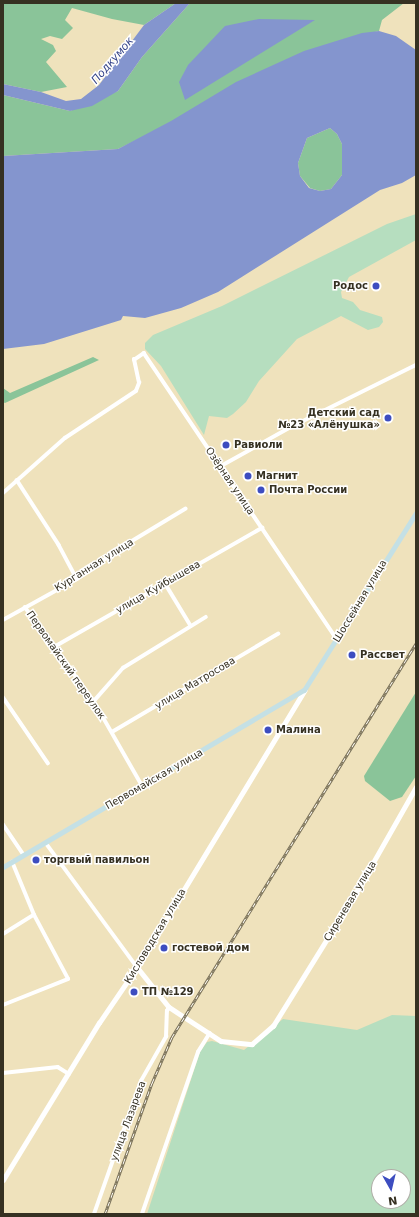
<!DOCTYPE html>
<meta charset="utf-8">
<style>
body{margin:0}
#map{position:relative;width:419px;height:1217px;overflow:hidden;background:#efe2bc;font-family:"DejaVu Sans",sans-serif}
div>[style]{position:absolute}
.green>*{inset:0;background:#b6debf}
.forest>*{inset:0;background:#8ac499}
.water>*{inset:0;background:#8495ce}
.minor>*{height:3.5px;margin:-1.75px;padding:0 1.75px;transform-origin:1.75px;border-radius:1.75px;background:#fff}
.tertiary>*{height:4.5px;margin:-2.25px;padding:0 2.25px;transform-origin:2.25px;border-radius:2.25px;background:#fff}
.secondary>*{height:5px;margin:-2.5px;padding:0 2.5px;transform-origin:2.5px;border-radius:2.5px;background:#c4e0e5}
.rail>*{height:3px;margin-top:-1.5px;transform-origin:0;background:repeating-linear-gradient(90deg,#fff 0 4.5px,#787059 0 9px);box-sizing:border-box;border-block:1px solid #787059}
.dots>*{width:11px;height:11px;translate:-50% -50%;box-sizing:border-box;border:2px solid #fff;border-radius:50%}
span{translate:-50% -50%;white-space:nowrap;text-align:center;line-height:1.15;-webkit-text-stroke:3px #fff;paint-order:stroke}
.poi-label{font-size:10px;color:#363122;font-weight:700}
.right{translate:-100% -50%;text-align:right}
.left{translate:0 -50%;text-align:left}
.street-label{font-size:10px;color:#363122}
.water-label{font-size:11px;color:#344388;font-style:italic}
.frame{position:absolute;inset:0;border:4px solid #363122;pointer-events:none}
.north{position:absolute;left:371px;top:1169px;width:40px;height:40px;box-sizing:border-box;background:#fff;border:1px solid #afada7;border-radius:50%;rotate:172deg;font-size:11px;font-weight:700;line-height:16px;text-align:center;color:#363122}
.north::after{content:'';display:block;margin:auto;width:14px;height:18px;background:#3d4dc0;clip-path:polygon(50% 0,100% 100%,50% 72%,0 100%)}
</style>
<div id="map">
<div class="green">
<i style="clip-path:polygon(416px 214px,416px 240px,349px 277px,341px 292px,342px 298px,353px 302px,360px 310px,382px 317px,383px 322px,379px 327px,368px 330px,341px 316px,297px 339px,259px 381px,246px 402px,233px 414px,227px 418px,209px 416px,204px 435px,161px 366px,145px 349px,145px 343px,153px 335px,222px 306px,387px 224px)"></i>
<i style="clip-path:polygon(evenodd,392px 1015px,416px 1016px,416px 1214px,147px 1214px,200px 1052px,207px 1042px,212px 1041px,244px 1050px,283px 1019px,357px 1030px,392px 1015px,379px 1177px,403px 1177px,403px 1201px,379px 1201px,379px 1177px)"></i>
</div>
<div class="forest">
<i style="clip-path:polygon(3px 3px,176px 3px,144px 25px,112px 19px,72px 8px,65px 20px,73px 28px,62px 39px,50px 36px,41px 39px,53px 45px,56px 51px,46px 62px,67px 87px,41px 92px,3px 84px)"></i>
<i style="clip-path:polygon(190px 3px,404px 3px,382px 20px,379px 31px,342px 40px,118px 149px,3px 156px,3px 95px,70px 111px,118px 91px,142px 57px)"></i>
<i style="clip-path:polygon(330px 128px,337px 134px,342px 144px,342px 175px,331px 189px,320px 191px,310px 188px,300px 176px,298px 163px,307px 138px)"></i>
<i style="clip-path:polygon(93px 357px,99px 360px,5px 403px,3px 402px,3px 388px,10px 393px)"></i>
<i style="clip-path:polygon(416px 692px,416px 776px,402px 797px,390px 801px,365px 781px,364px 776px)"></i>
</div>
<div class="water">
<i style="clip-path:polygon(176px 3px,190px 3px,142px 57px,118px 91px,92px 106px,70px 111px,3px 95px,3px 84px,41px 92px,66px 101px,81px 99px,99px 85px,144px 25px)"></i>
<i style="clip-path:polygon(259px 19px,315px 20px,185px 100px,179px 82px,188px 65px,225px 26px)"></i>
<i style="clip-path:polygon(evenodd,379px 31px,396px 36px,416px 50px,416px 175px,402px 183px,380px 190px,218px 292px,181px 308px,145px 318px,123px 316px,121px 320px,44px 344px,3px 349px,3px 156px,118px 149px,171px 121px,236px 82px,304px 51px,362px 33px,379px 31px,330px 128px,337px 134px,342px 144px,342px 175px,331px 189px,320px 191px,309px 188px,300px 176px,298px 163px,307px 138px,330px 128px)"></i>
</div>
<div class="minor">
<i style="left:221px;top:466px;width:80px;rotate:-29.1deg"></i>
<i style="left:291px;top:427px;width:140px;rotate:-26.4deg"></i>
<i style="left:17px;top:480px;width:77px;rotate:57.1deg"></i>
<i style="left:59px;top:545px;width:38px;rotate:62deg"></i>
<i style="left:3px;top:493px;width:83px;rotate:-41.6deg"></i>
<i style="left:65px;top:438px;width:85px;rotate:-33.5deg"></i>
<i style="left:136px;top:391px;width:9px;rotate:-69deg"></i>
<i style="left:139px;top:383px;width:24px;rotate:-102deg"></i>
<i style="left:134px;top:360px;width:12px;rotate:-35deg"></i>
<i style="left:144px;top:353px;width:345px;rotate:56deg"></i>
<i style="left:165px;top:583px;width:50px;rotate:58.8deg"></i>
<i style="left:25px;top:607px;width:117px;rotate:53.7deg"></i>
<i style="left:94px;top:701px;width:97px;rotate:60.3deg"></i>
<i style="left:3px;top:620px;width:85px;rotate:-29deg"></i>
<i style="left:77px;top:579px;width:55px;rotate:-35.4deg"></i>
<i style="left:122px;top:547px;width:74px;rotate:-31.1deg"></i>
<i style="left:54px;top:647px;width:240px;rotate:-29.8deg"></i>
<i style="left:3px;top:697px;width:80px;rotate:55.7deg"></i>
<i style="left:94px;top:701px;width:44px;rotate:-48.7deg"></i>
<i style="left:123px;top:668px;width:97px;rotate:-31.6deg"></i>
<i style="left:112px;top:732px;width:193px;rotate:-30.6deg"></i>
<i style="left:3px;top:824px;width:37px;rotate:56deg"></i>
<i style="left:46px;top:843px;width:154px;rotate:53.7deg"></i>
<i style="left:3px;top:934px;width:36px;rotate:-32deg"></i>
<i style="left:3px;top:1005px;width:70px;rotate:-21.8deg"></i>
<i style="left:68px;top:979px;width:72px;rotate:-118deg"></i>
<i style="left:34px;top:915px;width:57px;rotate:-112.5deg"></i>
<i style="left:3px;top:1073px;width:55px;rotate:-6.2deg"></i>
<i style="left:58px;top:1067px;width:13px;rotate:32deg"></i>
<i style="left:94px;top:1214px;width:141px;rotate:-70.5deg"></i>
<i style="left:141px;top:1081px;width:51px;rotate:-60.4deg"></i>
<i style="left:166px;top:1037px;width:26px;rotate:-88deg"></i>
<i style="left:167px;top:1011px;width:4px;rotate:-63deg"></i>
<i style="left:142px;top:1214px;width:171px;rotate:-70.9deg"></i>
<i style="left:198px;top:1052px;width:22px;rotate:-58deg"></i>
</div>
<div class="tertiary">
<i style="left:137px;top:967px;width:51px;rotate:51.3deg"></i>
<i style="left:169px;top:1007px;width:62px;rotate:33.2deg"></i>
<i style="left:221px;top:1041px;width:31px;rotate:6deg"></i>
<i style="left:252px;top:1044px;width:28px;rotate:-41deg"></i>
<i style="left:273px;top:1026px;width:161px;rotate:-58.2deg"></i>
<i style="left:358px;top:889px;width:117px;rotate:-60.4deg"></i>
<i style="left:3px;top:1180px;width:184px;rotate:-58.6deg"></i>
<i style="left:99px;top:1023px;width:68px;rotate:-55.8deg"></i>
<i style="left:137px;top:967px;width:323px;rotate:-58.8deg"></i>
</div>
<div class="secondary">
<i style="left:3px;top:867px;width:349px;rotate:-30.5deg"></i>
<i style="left:304px;top:690px;width:209px;rotate:-57.7deg"></i>
</div>
<div class="rail">
<i style="left:105px;top:1214px;width:139px;rotate:-70.3deg"></i>
<i style="left:152px;top:1083px;width:50px;rotate:-66.5deg"></i>
<i style="left:172px;top:1037px;width:463px;rotate:-58.2deg"></i>
</div>
<div class="dots">
<i style="left:376px;top:286px;background:#3d4dc0"></i>
<i style="left:388px;top:418px;background:#3d4dc0"></i>
<i style="left:226px;top:445px;background:#3d4dc0"></i>
<i style="left:248px;top:476px;background:#3d4dc0"></i>
<i style="left:261px;top:490px;background:#3d4dc0"></i>
<i style="left:352px;top:655px;background:#3d4dc0"></i>
<i style="left:268px;top:730px;background:#3d4dc0"></i>
<i style="left:36px;top:860px;background:#3d4dc0"></i>
<i style="left:164px;top:948px;background:#3d4dc0"></i>
<i style="left:134px;top:992px;background:#3d4dc0"></i>
</div>
<div class="poi-label">
<span class="right" style="left:368px;top:286px">Родос</span>
<span class="right" style="left:380px;top:418px">Детский сад<br>№23 «Алёнушка»</span>
<span class="left" style="left:234px;top:445px">Равиоли</span>
<span class="left" style="left:256px;top:476px">Магнит</span>
<span class="left" style="left:269px;top:490px">Почта России</span>
<span class="left" style="left:360px;top:655px">Рассвет</span>
<span class="left" style="left:276px;top:730px">Малина</span>
<span class="left" style="left:44px;top:860px">торгвый павильон</span>
<span class="left" style="left:172px;top:948px">гостевой дом</span>
<span class="left" style="left:142px;top:992px">ТП №129</span>
</div>
<div class="street-label">
<span style="left:230px;top:481px;rotate:56deg">Озёрная улица</span>
<span style="left:94px;top:565px;rotate:-32deg">Курганная улица</span>
<span style="left:158px;top:587px;rotate:-30deg">улица Куйбышева</span>
<span style="left:360px;top:601px;rotate:-59deg">Шоссейная улица</span>
<span style="left:66px;top:665px;rotate:55deg">Первомайский переулок</span>
<span style="left:195px;top:683px;rotate:-31deg">улица Матросова</span>
<span style="left:154px;top:779px;rotate:-30deg">Первомайская улица</span>
<span style="left:350px;top:901px;rotate:-59deg">Сиреневая улица</span>
<span style="left:155px;top:936px;rotate:-59deg">Кисловодская улица</span>
<span style="left:128px;top:1121px;rotate:-70deg">улица Лазарева</span>
</div>
<div class="water-label">
<span style="left:113px;top:61px;rotate:-49deg">Подкумок</span>
</div>
<div class="frame"></div>
<div class="north">N</div>
</div>
